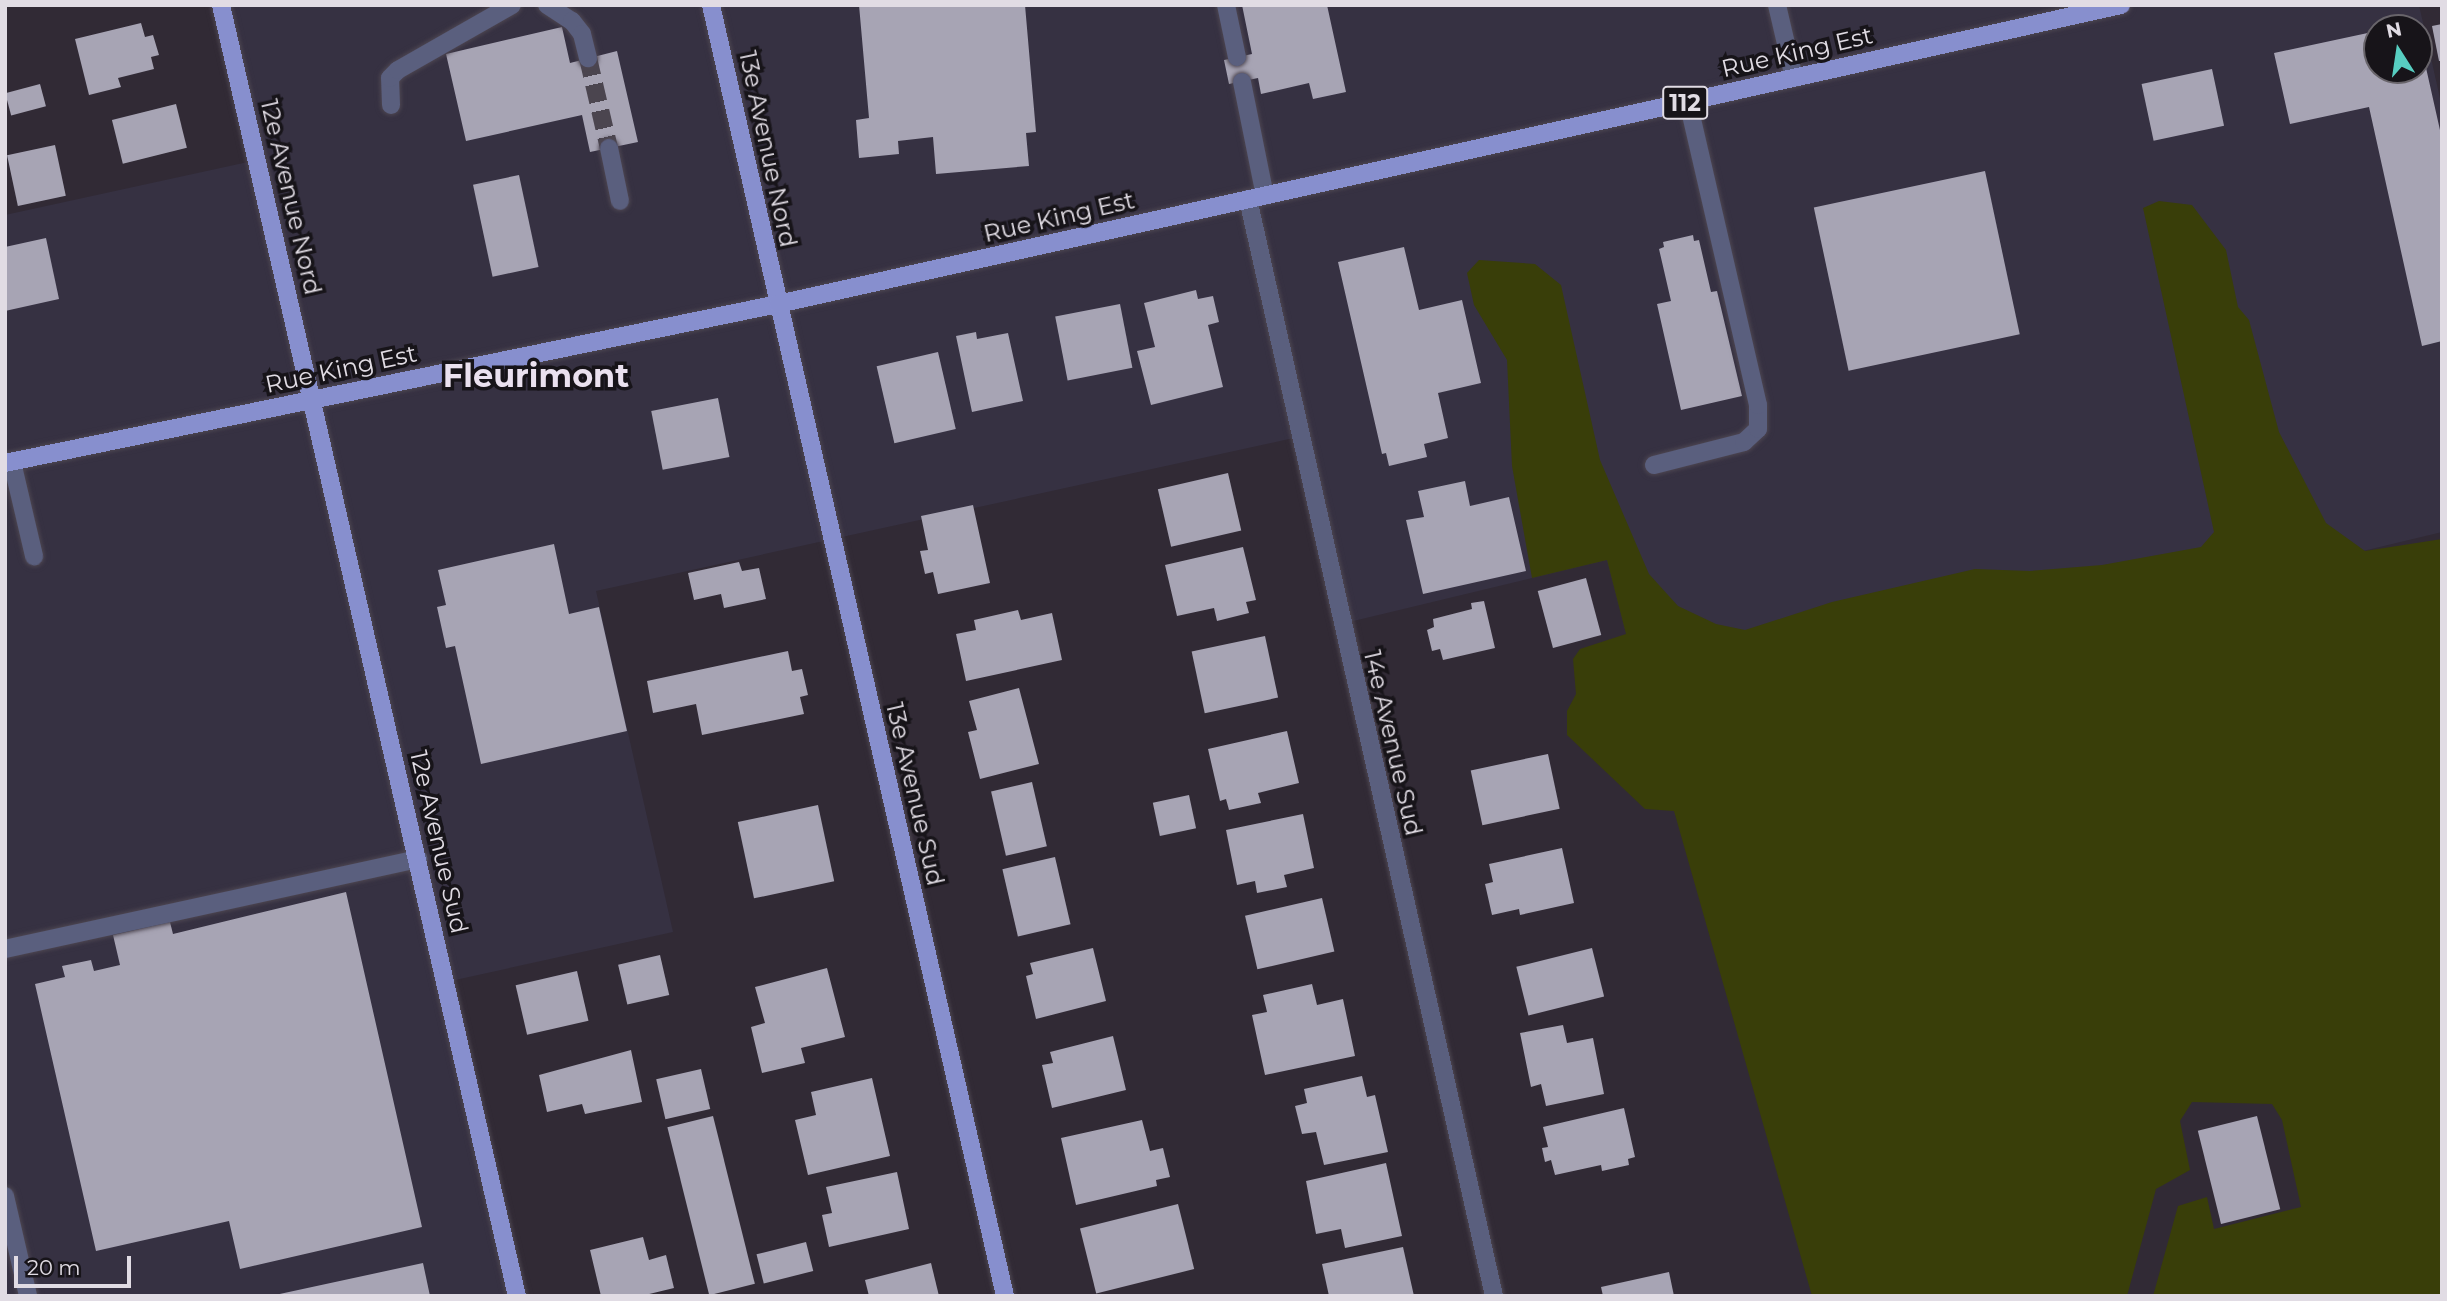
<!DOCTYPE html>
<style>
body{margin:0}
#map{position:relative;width:2447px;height:1301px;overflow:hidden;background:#312a35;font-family:Montserrat,sans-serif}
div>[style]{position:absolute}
.commercial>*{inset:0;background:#363142}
.green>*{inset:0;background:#393e09}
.building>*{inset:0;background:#a7a4b4;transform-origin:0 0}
.minor-tunnel>*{height:18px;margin-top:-9px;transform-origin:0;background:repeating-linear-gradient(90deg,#4b454f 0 18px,transparent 0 27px)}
.roads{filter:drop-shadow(0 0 2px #4d4651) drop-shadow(0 0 2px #4d4651)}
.minor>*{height:18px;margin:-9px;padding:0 9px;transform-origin:9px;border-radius:9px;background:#5a5f7e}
.major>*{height:18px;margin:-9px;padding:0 9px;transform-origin:9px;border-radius:9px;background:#878fce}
span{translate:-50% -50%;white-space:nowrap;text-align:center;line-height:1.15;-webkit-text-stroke:7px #171419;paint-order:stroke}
.shield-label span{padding:2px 5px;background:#171419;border:2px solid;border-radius:5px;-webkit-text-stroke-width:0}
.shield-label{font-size:23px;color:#e1dce4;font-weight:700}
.street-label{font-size:24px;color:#e1dce4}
.district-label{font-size:32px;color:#eae1ef;font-weight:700}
.frame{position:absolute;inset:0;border:7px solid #e1dce4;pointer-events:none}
.north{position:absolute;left:2363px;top:14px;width:70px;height:70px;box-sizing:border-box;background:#171419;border:2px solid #68646a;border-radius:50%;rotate:348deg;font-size:19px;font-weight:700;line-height:28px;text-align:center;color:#e1dce4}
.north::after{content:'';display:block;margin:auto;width:24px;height:32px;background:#57cec1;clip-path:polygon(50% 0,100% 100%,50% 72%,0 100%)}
.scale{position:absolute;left:14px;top:1256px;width:117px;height:32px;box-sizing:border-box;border:4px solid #e1dce4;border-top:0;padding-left:9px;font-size:21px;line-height:24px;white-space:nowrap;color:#e1dce4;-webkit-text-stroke:5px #171419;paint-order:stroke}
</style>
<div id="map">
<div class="commercial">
<i style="clip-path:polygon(evenodd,228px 5px,2419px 5px,2442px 107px,2442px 532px,1649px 722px,1607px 560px,1341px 624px,1298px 437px,596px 591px,673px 932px,446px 982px,517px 1296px,5px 1296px,5px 215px,257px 160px,228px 5px,2377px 28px,2419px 28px,2419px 70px,2377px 70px,2377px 28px)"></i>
</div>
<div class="green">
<i style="clip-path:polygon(2159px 201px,2192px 205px,2226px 250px,2238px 307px,2249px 320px,2279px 432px,2326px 523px,2365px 551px,2442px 539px,2442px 1296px,2153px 1296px,2178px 1206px,2207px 1197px,2214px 1229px,2301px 1207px,2282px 1120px,2272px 1104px,2192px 1102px,2180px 1121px,2190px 1170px,2156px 1189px,2127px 1296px,1812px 1296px,1674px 811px,1645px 809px,1567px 735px,1567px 711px,1576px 694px,1573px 659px,1580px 649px,1626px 634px,1607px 560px,1532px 578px,1512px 466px,1507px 360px,1474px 305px,1467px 273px,1479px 260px,1535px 264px,1561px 285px,1600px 460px,1649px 574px,1678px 606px,1716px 624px,1745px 630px,1832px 602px,1975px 569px,2030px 571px,2102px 565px,2201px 547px,2214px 532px,2143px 208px)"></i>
</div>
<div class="building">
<i style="clip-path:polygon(859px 5px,1025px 5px,1036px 132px,1026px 133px,1029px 166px,936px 174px,933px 137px,898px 141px,899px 154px,859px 158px,856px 120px,869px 118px)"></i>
<i style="clip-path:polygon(1242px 5px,1327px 5px,1346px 92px,1313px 99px,1309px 83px,1261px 94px,1258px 78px,1229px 84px,1224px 60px,1252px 54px)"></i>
<i style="clip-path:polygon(141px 23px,145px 37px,153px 35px,159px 55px,151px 57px,154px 69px,118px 78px,121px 87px,89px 95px,75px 39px)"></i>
<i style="clip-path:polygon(2442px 24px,2442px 61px,2439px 61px,2432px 26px)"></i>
<i style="clip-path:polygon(562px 27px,570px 63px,617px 51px,638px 142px,590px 152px,582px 115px,466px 141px,446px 54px)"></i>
<i style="clip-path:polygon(2377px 31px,2377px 70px,2419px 70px,2420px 41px,2442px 139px,2442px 341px,2422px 346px,2369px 107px,2290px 124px,2274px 53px)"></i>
<i style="left:2212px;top:69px;width:58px;height:72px;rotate:78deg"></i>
<i style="left:40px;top:84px;width:23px;height:36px;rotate:75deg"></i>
<i style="left:176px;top:104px;width:45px;height:66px;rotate:76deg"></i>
<i style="left:55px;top:145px;width:52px;height:49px;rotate:78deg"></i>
<i style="left:1985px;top:171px;width:167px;height:175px;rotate:78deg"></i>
<i style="left:519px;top:175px;width:94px;height:47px;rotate:78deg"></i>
<i style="clip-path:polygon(1693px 235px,1694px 241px,1699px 240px,1711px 292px,1717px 291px,1742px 396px,1681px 410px,1657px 304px,1671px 301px,1659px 249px,1664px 247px,1663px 242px)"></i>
<i style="clip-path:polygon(46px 238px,59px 299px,5px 311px,5px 247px)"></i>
<i style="clip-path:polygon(1404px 247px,1419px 310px,1462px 300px,1481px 383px,1438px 393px,1448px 438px,1424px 444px,1427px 457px,1389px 466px,1386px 453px,1382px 454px,1338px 262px)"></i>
<i style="clip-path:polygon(1196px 290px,1198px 299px,1213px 296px,1219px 322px,1208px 325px,1223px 387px,1151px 405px,1137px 351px,1155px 347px,1144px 303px)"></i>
<i style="left:1120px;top:304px;width:65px;height:66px;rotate:79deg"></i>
<i style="clip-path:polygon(976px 332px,977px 339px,1008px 333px,1023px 401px,972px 412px,956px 336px)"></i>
<i style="left:938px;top:352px;width:79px;height:63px;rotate:77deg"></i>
<i style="left:718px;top:398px;width:60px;height:68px;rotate:79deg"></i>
<i style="left:1228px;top:473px;width:59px;height:72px;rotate:77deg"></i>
<i style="clip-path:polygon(1465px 481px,1470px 506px,1509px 497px,1526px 571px,1423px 594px,1406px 520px,1424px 517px,1418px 491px)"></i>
<i style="clip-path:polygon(973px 505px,990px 583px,938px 594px,933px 572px,925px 574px,920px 551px,928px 550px,921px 516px)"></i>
<i style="clip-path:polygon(554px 544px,569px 614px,599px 607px,627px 731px,481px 764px,455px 646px,446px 648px,437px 607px,446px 605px,438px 570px)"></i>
<i style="clip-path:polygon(1243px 547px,1256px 600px,1246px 602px,1249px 613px,1217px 621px,1214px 608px,1177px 616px,1165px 565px)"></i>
<i style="clip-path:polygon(739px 562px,742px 571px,759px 568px,766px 599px,724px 608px,721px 594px,694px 600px,688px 573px)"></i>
<i style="left:1586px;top:578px;width:59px;height:50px;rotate:75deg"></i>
<i style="clip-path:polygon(1484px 601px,1495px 648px,1443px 660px,1440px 649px,1432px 651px,1427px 630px,1434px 627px,1433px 619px,1472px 609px,1471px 603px)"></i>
<i style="clip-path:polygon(1018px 610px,1021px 620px,1052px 613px,1062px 660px,966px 681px,956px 634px,976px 630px,974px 620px)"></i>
<i style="left:1265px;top:636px;width:63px;height:75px;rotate:78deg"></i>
<i style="clip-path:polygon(788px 651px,792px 671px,802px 669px,808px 695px,800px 697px,804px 714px,702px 735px,696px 704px,653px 713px,647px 681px)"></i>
<i style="clip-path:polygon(1019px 688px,1039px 764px,980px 779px,968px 732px,977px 730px,969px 701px)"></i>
<i style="clip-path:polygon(1287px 731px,1299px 783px,1258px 793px,1261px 803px,1229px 810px,1226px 799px,1220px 801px,1208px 749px)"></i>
<i style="left:1548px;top:754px;width:56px;height:79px;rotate:78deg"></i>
<i style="left:1032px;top:782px;width:66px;height:42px;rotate:77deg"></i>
<i style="left:1189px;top:795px;width:34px;height:37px;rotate:78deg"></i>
<i style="left:818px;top:805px;width:78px;height:82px;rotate:78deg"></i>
<i style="clip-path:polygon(1303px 814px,1314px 868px,1284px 875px,1287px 887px,1257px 893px,1255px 881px,1237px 885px,1226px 830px)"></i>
<i style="clip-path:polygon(1562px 848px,1574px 903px,1520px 915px,1519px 909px,1492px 915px,1485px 884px,1493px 882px,1489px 864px)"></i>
<i style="left:1055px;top:857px;width:69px;height:54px;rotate:77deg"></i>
<i style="clip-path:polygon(346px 892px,422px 1227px,240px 1269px,229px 1221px,96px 1251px,35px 984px,65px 977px,62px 966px,91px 960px,94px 971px,120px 965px,113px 935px,170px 922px,173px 934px)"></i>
<i style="left:1322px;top:898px;width:55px;height:79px;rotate:77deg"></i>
<i style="clip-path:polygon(1093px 948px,1106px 1001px,1036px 1019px,1026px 976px,1033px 974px,1030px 963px)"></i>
<i style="left:1592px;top:948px;width:50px;height:78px;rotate:76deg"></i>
<i style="left:660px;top:955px;width:41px;height:43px;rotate:77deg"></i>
<i style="clip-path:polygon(827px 968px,845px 1037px,801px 1048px,805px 1063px,762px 1073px,751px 1027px,765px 1023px,755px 987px)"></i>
<i style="left:577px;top:971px;width:51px;height:63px;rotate:77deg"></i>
<i style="clip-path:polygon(1312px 984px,1317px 1005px,1343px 999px,1355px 1056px,1265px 1075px,1252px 1015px,1267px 1012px,1263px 995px)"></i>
<i style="clip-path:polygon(1563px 1025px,1567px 1043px,1593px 1038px,1604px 1094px,1546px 1106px,1541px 1084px,1531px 1087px,1520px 1033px)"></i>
<i style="clip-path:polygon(1113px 1036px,1126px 1090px,1052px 1108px,1042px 1065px,1053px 1063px,1050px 1052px)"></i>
<i style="clip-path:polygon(631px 1050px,642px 1102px,585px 1114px,582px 1104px,547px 1112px,539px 1075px)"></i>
<i style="left:701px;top:1069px;width:41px;height:46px;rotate:77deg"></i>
<i style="clip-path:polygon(1362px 1076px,1367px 1097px,1375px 1095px,1388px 1152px,1324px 1165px,1316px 1132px,1302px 1134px,1295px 1106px,1307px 1103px,1304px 1089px)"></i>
<i style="clip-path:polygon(872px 1078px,890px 1156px,808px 1175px,795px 1120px,816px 1115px,811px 1092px)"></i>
<i style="clip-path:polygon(1624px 1108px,1635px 1157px,1628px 1159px,1629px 1165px,1602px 1171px,1601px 1165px,1555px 1175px,1551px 1160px,1545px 1162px,1542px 1148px,1548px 1147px,1543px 1127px)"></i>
<i style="left:713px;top:1116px;width:173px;height:47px;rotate:76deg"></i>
<i style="left:2257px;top:1116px;width:96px;height:61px;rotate:76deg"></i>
<i style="clip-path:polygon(1142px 1120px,1150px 1151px,1163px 1148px,1170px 1177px,1156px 1180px,1157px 1186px,1076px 1205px,1061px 1138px)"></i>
<i style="clip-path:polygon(1386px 1163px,1402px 1236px,1345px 1248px,1341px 1229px,1316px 1234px,1306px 1181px)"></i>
<i style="clip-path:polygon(897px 1172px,909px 1229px,829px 1247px,822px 1215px,832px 1213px,826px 1187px)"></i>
<i style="left:1178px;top:1204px;width:67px;height:101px;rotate:76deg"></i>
<i style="clip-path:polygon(643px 1237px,649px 1260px,666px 1255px,674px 1288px,641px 1296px,601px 1296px,590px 1250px)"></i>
<i style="left:806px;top:1242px;width:30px;height:51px;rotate:76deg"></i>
<i style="clip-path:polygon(1403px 1247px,1414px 1296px,1329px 1296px,1322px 1264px)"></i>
<i style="clip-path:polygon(423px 1263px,430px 1296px,275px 1296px,275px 1295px)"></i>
<i style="clip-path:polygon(931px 1263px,939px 1296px,869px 1296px,865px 1280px)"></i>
<i style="clip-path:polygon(1669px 1272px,1674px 1296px,1603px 1296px,1601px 1287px)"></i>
</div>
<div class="minor-tunnel">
<i style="left:588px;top:58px;width:92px;rotate:76.9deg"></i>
</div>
<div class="roads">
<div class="minor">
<i style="left:547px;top:5px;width:30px;rotate:33deg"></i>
<i style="left:572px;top:21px;width:16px;rotate:52deg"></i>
<i style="left:582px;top:34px;width:25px;rotate:76deg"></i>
<i style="left:1226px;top:5px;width:53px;rotate:78.1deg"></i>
<i style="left:1777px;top:5px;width:75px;rotate:76.9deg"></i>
<i style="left:1242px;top:82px;width:116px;rotate:78.6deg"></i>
<i style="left:391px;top:105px;width:27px;rotate:-92deg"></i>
<i style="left:390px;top:78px;width:11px;rotate:-45deg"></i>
<i style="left:398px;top:70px;width:131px;rotate:-29.7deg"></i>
<i style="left:609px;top:148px;width:54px;rotate:78.3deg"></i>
<i style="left:1248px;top:199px;width:1124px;rotate:77.36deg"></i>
<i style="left:12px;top:462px;width:97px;rotate:76.8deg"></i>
<i style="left:1654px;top:465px;width:93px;rotate:-14.3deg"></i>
<i style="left:1744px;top:442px;width:19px;rotate:-43deg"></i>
<i style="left:1758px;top:429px;width:24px;rotate:-90deg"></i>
<i style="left:1758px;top:405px;width:311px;rotate:-103deg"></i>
<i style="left:5px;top:949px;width:423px;rotate:-12.3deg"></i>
<i style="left:5px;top:1196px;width:103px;rotate:77deg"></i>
</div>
<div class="major">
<i style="left:221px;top:5px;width:1324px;rotate:77.09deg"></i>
<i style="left:711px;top:5px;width:1324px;rotate:77.17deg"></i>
<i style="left:5px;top:463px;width:789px;rotate:-11.62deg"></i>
<i style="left:778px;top:304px;width:1376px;rotate:-12.55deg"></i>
</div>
</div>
<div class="shield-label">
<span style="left:1685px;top:103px">112</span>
</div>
<div class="street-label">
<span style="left:1797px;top:52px;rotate:-13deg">Rue King Est</span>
<span style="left:768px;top:149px;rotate:78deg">13e Avenue Nord</span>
<span style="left:291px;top:197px;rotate:77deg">12e Avenue Nord</span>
<span style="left:1059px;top:217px;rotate:-13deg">Rue King Est</span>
<span style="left:341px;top:369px;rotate:-12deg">Rue King Est</span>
<span style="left:1393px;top:743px;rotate:77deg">14e Avenue Sud</span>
<span style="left:915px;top:794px;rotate:77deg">13e Avenue Sud</span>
<span style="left:439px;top:842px;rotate:77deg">12e Avenue Sud</span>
</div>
<div class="district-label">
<span style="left:536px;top:376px">Fleurimont</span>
</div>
<div class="frame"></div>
<div class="north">N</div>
<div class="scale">20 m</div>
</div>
